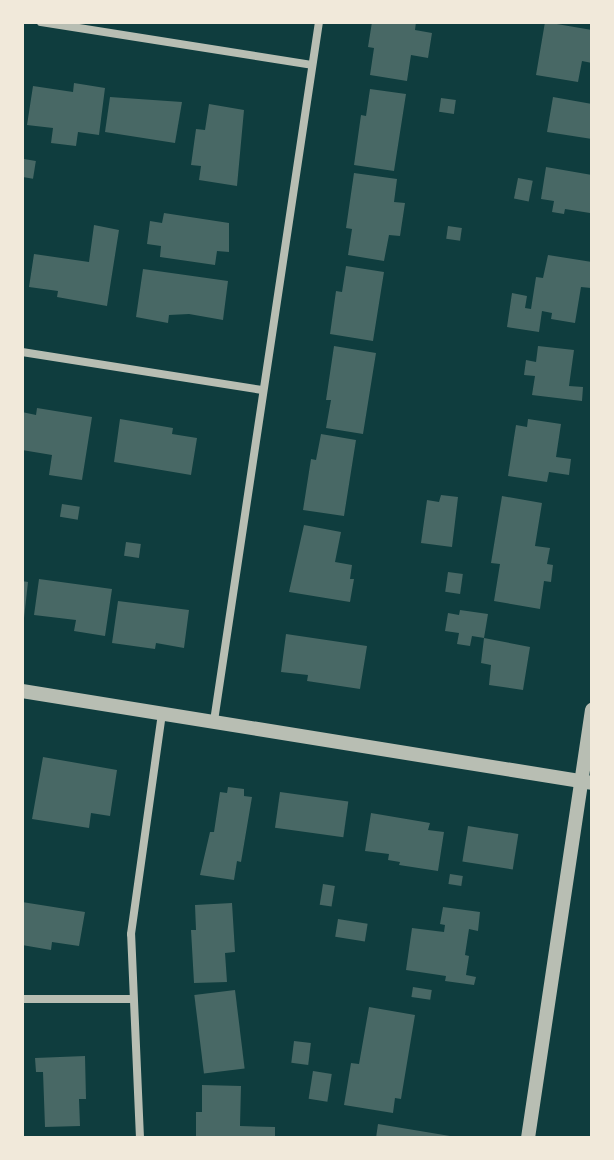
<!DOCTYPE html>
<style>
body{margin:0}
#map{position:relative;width:614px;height:1160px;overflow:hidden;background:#0f3d3e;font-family:"Playfair Display",serif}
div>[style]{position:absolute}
.building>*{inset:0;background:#486865;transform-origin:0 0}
.minor>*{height:8px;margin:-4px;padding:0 4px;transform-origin:4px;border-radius:4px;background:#b8beb3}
.tertiary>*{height:14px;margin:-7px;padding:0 7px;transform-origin:7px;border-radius:7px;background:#b8beb3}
span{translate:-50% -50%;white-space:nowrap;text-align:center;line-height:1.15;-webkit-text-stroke:8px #f1e9da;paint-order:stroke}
.frame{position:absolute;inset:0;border:24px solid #f1e9da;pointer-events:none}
</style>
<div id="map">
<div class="building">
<i style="clip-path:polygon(372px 22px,416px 22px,415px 30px,432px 33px,428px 58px,411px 55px,407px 81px,370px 75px,374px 48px,368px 47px)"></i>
<i style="clip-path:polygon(545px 22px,592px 30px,592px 63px,582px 61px,578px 82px,536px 75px)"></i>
<i style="clip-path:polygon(74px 83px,105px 88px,99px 135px,78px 132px,76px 146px,51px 143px,53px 128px,27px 125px,33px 86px,73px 92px)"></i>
<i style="clip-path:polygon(370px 89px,406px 94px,394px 171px,354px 165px,361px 115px,366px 116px)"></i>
<i style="clip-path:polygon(110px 97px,182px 102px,175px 143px,105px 132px)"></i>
<i style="clip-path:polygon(553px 97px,592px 104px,592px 139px,547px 132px)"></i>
<i style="left:441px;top:98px;width:15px;height:14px;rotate:8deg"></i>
<i style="clip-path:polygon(209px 104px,244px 110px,237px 186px,199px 180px,201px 166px,191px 165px,196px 129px,205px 130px)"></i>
<i style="left:24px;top:159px;width:12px;height:18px;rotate:9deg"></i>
<i style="clip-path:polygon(546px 167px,592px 175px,590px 213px,565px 209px,564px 214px,552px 212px,554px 201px,541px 199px)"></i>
<i style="clip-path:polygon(354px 173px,397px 179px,394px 202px,405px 203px,400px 236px,389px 235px,384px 261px,348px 255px,352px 229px,346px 228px)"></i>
<i style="left:518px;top:178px;width:15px;height:21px;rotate:11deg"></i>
<i style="clip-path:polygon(164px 213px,229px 223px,229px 252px,217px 251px,215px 265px,160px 257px,161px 246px,147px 244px,150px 221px,162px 223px)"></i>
<i style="clip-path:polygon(94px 225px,119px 230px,107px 306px,57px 297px,58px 291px,29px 287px,34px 254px,89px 262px)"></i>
<i style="left:448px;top:226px;width:14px;height:13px;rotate:8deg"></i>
<i style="clip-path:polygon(548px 255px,592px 262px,591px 288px,581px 287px,575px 323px,551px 319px,552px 313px,542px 311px,539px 332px,507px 327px,512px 293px,527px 296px,525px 308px,531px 309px,536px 277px,543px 278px)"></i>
<i style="clip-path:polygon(346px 266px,384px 272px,373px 341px,330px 334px,336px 291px,342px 292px)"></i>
<i style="clip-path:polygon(143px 269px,228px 281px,223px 320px,189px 314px,169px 315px,168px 323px,136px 317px)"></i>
<i style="clip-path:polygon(334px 346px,376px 353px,363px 434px,326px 428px,331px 400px,326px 400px)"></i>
<i style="clip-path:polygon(538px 346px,574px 350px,569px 386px,583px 387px,582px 401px,532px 395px,535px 376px,524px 375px,526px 360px,536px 362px)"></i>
<i style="clip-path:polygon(37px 408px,92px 417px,82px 480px,49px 475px,52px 455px,22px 450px,22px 412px,36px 415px)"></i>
<i style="clip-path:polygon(120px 419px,173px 428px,172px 434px,197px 438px,191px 475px,114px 462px)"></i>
<i style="clip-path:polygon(528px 419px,561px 424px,556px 457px,571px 459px,569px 475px,549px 472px,547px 482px,508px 476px,516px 425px,527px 427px)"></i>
<i style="clip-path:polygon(321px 434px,356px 440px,344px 516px,303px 510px,311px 459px,316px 460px)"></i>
<i style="clip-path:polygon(441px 495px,458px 497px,452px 547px,421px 543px,427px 500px,439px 502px)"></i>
<i style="clip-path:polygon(502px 496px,542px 503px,535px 546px,550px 548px,547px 564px,553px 565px,551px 582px,544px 581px,540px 609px,494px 601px,500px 564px,491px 563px)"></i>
<i style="left:62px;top:504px;width:18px;height:13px;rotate:9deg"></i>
<i style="clip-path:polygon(304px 525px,341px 532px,335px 562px,352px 565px,350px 579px,354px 579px,350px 602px,289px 592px)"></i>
<i style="left:126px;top:542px;width:15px;height:14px;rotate:8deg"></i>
<i style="left:448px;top:572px;width:15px;height:20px;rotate:8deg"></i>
<i style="clip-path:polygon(39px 579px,112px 589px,105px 636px,74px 631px,76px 620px,34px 615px)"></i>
<i style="clip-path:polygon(22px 581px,28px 582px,24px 618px,22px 618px)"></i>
<i style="clip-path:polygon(118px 601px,189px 610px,184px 648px,156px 643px,155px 649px,112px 643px)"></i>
<i style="clip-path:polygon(460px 610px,488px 614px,484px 638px,472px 636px,470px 646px,457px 644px,459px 633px,445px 631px,448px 613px,459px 615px)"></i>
<i style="clip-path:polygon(286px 634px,367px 646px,360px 689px,307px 681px,308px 675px,281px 672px)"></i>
<i style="clip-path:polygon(484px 638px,530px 647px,523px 690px,489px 685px,491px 665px,481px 663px)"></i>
<i style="clip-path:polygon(43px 757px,117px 770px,110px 816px,91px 813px,89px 828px,32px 819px)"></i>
<i style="clip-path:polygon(228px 787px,244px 789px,244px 796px,252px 797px,241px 862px,237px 861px,234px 880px,200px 875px,210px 832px,214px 832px,220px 792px,227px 793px)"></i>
<i style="left:280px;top:792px;width:69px;height:36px;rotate:8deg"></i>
<i style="clip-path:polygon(371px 813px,430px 823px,428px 830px,444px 832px,438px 871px,399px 865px,400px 862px,388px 860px,389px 854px,365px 851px)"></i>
<i style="left:468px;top:826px;width:51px;height:36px;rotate:9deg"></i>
<i style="left:450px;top:874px;width:13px;height:10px;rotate:9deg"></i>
<i style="left:323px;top:884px;width:12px;height:21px;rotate:9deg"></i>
<i style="clip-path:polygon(22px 902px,85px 912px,79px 946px,52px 942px,51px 950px,22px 945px)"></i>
<i style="clip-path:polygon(232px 903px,235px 952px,225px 953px,227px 982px,194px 983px,191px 930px,196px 930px,195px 905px)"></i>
<i style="clip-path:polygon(443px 907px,480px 912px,478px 931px,469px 929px,465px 955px,469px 956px,466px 975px,476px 977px,474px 985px,445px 981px,446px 976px,406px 970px,412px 928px,444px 932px,445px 925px,440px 924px)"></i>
<i style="left:338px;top:919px;width:30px;height:18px;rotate:9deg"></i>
<i style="left:413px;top:987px;width:19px;height:10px;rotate:9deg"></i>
<i style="left:235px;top:990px;width:79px;height:41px;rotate:83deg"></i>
<i style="clip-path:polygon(369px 1007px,415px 1015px,401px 1099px,395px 1098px,393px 1113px,344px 1105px,351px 1063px,359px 1064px)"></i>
<i style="left:294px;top:1041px;width:17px;height:22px;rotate:7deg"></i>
<i style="clip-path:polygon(85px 1056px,86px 1099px,79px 1099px,80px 1126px,45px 1127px,43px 1072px,36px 1072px,35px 1058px)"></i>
<i style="left:313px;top:1071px;width:19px;height:28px;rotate:9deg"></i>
<i style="clip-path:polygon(202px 1085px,241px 1086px,240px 1126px,275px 1127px,275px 1138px,196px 1138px,196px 1112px,202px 1112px)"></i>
<i style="clip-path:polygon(378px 1124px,450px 1136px,450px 1138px,376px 1138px)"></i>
</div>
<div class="minor">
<i style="left:41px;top:22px;width:274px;rotate:9deg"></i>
<i style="left:22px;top:352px;width:243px;rotate:9deg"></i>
<i style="left:214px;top:721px;width:707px;rotate:-81.46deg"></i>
<i style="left:22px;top:999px;width:110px"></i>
<i style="left:140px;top:1138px;width:204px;rotate:-92.5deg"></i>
<i style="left:131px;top:934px;width:222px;rotate:-82deg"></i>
</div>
<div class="tertiary">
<i style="left:22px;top:691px;width:577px;rotate:9.17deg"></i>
<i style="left:528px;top:1138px;width:433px;rotate:-81.5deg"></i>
</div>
<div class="frame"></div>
</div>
